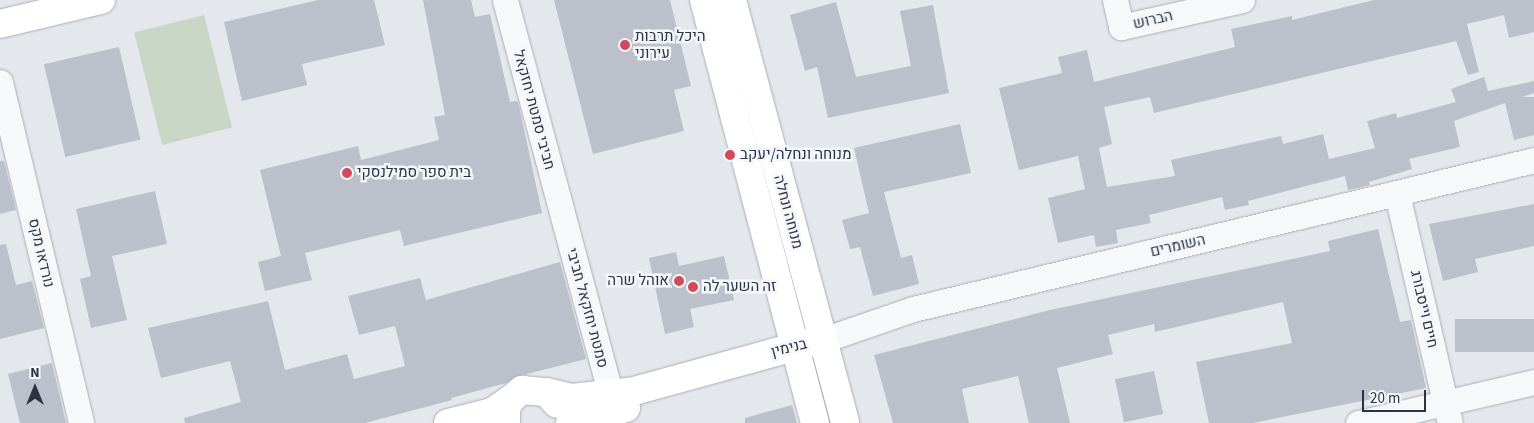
<!DOCTYPE html>
<meta charset="utf-8">
<style>
body{margin:0}
#map{position:relative;width:1534px;height:423px;overflow:hidden;background:#e4e7ec;font-family:"Source Sans 3",Heebo,sans-serif}
div>[style]{position:absolute}
.green>*{inset:0;background:#c9d6c5;transform-origin:0 0}
.building>*{inset:0;background:#bbc0ca;transform-origin:0 0}
.roads{filter:drop-shadow(0 0 1px #a9aeb7) drop-shadow(0 0 1px #a9aeb7)}
.street>*{height:25px;margin:-12.5px;padding:0 12.5px;transform-origin:12.5px;border-radius:12.5px;background:#f7f8fa}
.secondary>*{height:28px;margin:-14px;padding:0 14px;transform-origin:14px;border-radius:14px;background:#fff}
.dots>*{width:14px;height:14px;translate:-50% -50%;box-sizing:border-box;border:2px solid #f4f6f9;border-radius:50%}
span{translate:-50% -50%;white-space:nowrap;text-align:center;line-height:1.15;-webkit-text-stroke:5px #f4f6f9;paint-order:stroke}
.street-label{font-size:15px;color:#2b3445}
.poi-label{font-size:15px;color:#2b3445}
.left{translate:0 -50%;text-align:left}
.right{translate:-100% -50%;text-align:right}
.north{position:absolute;left:10px;top:363px;width:50px;height:50px;-webkit-text-stroke:4px #f4f6f9;paint-order:stroke;rotate:0deg;font-size:14px;font-weight:700;line-height:20px;text-align:center;color:#2b3445}
.north::after{content:'';display:block;margin:auto;width:18px;height:22px;background:#2b3445;clip-path:polygon(50% 0,100% 100%,50% 72%,0 100%)}
.scale{position:absolute;left:1362px;top:390px;width:64px;height:22px;box-sizing:border-box;border:2px solid #2b3445;border-top:0;padding-left:6px;font-size:15px;line-height:18px;white-space:nowrap;color:#2b3445;-webkit-text-stroke:4px #f4f6f9;paint-order:stroke}
</style>
<div id="map">
<div class="green">
<i style="left:204px;top:15px;width:116px;height:72px;rotate:76deg"></i>
</div>
<div class="building">
<i style="clip-path:polygon(318px 0,374px 0,385px 45px,302px 64px,307px 85px,242px 101px,224px 22px)"></i>
<i style="clip-path:polygon(423px 0,471px 0,475px 17px,490px 14px,510px 102px,517px 101px,519px 106px,542px 213px,404px 246px,400px 230px,305px 253px,312px 280px,265px 291px,258px 262px,281px 256px,260px 170px,358px 146px,361px 160px,439px 140px,434px 117px,445px 115px)"></i>
<i style="clip-path:polygon(554px 0,670px 0,691px 86px,674px 90px,684px 131px,593px 154px)"></i>
<i style="clip-path:polygon(1374px 0,1534px 0,1534px 32px,1509px 38px,1504px 15px,1467px 24px,1479px 72px,1468px 75px,1456px 41px,1154px 113px,1150px 97px,1104px 107px,1112px 144px,1099px 148px,1107px 187px,1175px 176px,1171px 160px,1281px 136px,1283px 144px,1323px 134px,1329px 159px,1375px 148px,1367px 121px,1396px 113px,1397px 118px,1456px 102px,1451px 89px,1484px 77px,1488px 91px,1534px 81px,1534px 93px,1522px 97px,1534px 97px,1534px 135px,1514px 140px,1505px 103px,1454px 121px,1460px 147px,1409px 159px,1412px 169px,1369px 182px,1370px 185px,1348px 190px,1345px 176px,1248px 201px,1249px 205px,1225px 210px,1222px 197px,1149px 215px,1151px 223px,1116px 230px,1118px 243px,1096px 247px,1094px 235px,1058px 243px,1048px 198px,1085px 189px,1078px 156px,1019px 170px,999px 88px,1062px 73px,1058px 57px,1087px 50px,1094px 82px,1235px 47px,1231px 29px,1292px 16px,1292px 20px)"></i>
<i style="clip-path:polygon(836px 2px,856px 77px,911px 66px,900px 11px,933px 5px,949px 93px,828px 118px,817px 67px,805px 71px,790px 15px)"></i>
<i style="left:119px;top:47px;width:95px;height:77px;rotate:77deg"></i>
<i style="clip-path:polygon(960px 124px,971px 173px,884px 192px,901px 258px,912px 255px,919px 284px,873px 296px,860px 247px,850px 249px,842px 220px,869px 213px,854px 148px)"></i>
<i style="clip-path:polygon(0 161px,4px 161px,16px 210px,0 214px)"></i>
<i style="clip-path:polygon(155px 191px,167px 244px,112px 256px,127px 320px,91px 328px,80px 279px,91px 276px,76px 209px)"></i>
<i style="clip-path:polygon(1534px 204px,1534px 246px,1475px 259px,1478px 272px,1443px 281px,1429px 224px)"></i>
<i style="clip-path:polygon(1378px 229px,1400px 322px,1411px 320px,1426px 388px,1253px 423px,1209px 423px,1196px 362px,1292px 343px,1283px 302px,1155px 332px,1154px 324px,1108px 335px,1113px 354px,1057px 368px,1070px 423px,1029px 423px,1018px 376px,962px 389px,969px 423px,893px 423px,874px 355px,1050px 310px,1330px 251px,1328px 241px)"></i>
<i style="clip-path:polygon(6px 244px,16px 285px,32px 281px,44px 328px,0 339px,0 245px)"></i>
<i style="clip-path:polygon(676px 252px,679px 266px,724px 256px,734px 300px,690px 309px,694px 327px,665px 334px,649px 258px)"></i>
<i style="clip-path:polygon(560px 262px,586px 359px,523px 375px,506px 383px,451px 398px,452px 400px,365px 423px,185px 423px,184px 418px,241px 402px,230px 361px,161px 378px,148px 328px,268px 301px,285px 370px,347px 354px,354px 379px,405px 366px,395px 326px,359px 335px,348px 296px,420px 278px,426px 300px)"></i>
<i style="left:1534px;top:319px;width:33px;height:79px;rotate:90deg"></i>
<i style="clip-path:polygon(52px 363px,66px 423px,20px 423px,8px 374px)"></i>
<i style="left:1154px;top:371px;width:44px;height:40px;rotate:78deg"></i>
<i style="clip-path:polygon(792px 405px,797px 423px,745px 423px,745px 418px)"></i>
</div>
<div class="roads">
<div class="street">
<i style="left:505px;top:0;width:410px;rotate:75deg"></i>
<i style="left:1115px;top:0;width:28px;rotate:77deg"></i>
<i style="left:1121px;top:27px;width:124px;rotate:-12.6deg"></i>
<i style="left:0;top:82px;width:350px;rotate:76.6deg"></i>
<i style="left:1397px;top:194px;width:235px;rotate:77deg"></i>
<i style="left:823px;top:340px;width:95px;rotate:-19deg"></i>
<i style="left:913px;top:309px;width:639px;rotate:-13.49deg"></i>
<i style="left:1358px;top:423px;width:181px;rotate:-13.1deg"></i>
</div>
<div class="secondary">
<i style="left:704px;top:0;width:437px;rotate:75.3deg"></i>
<i style="left:732px;top:0;width:438px;rotate:75deg"></i>
<i style="left:0;top:24px;width:104px;rotate:-13.4deg"></i>
<i style="left:546px;top:392px;width:27px;rotate:13deg"></i>
<i style="left:572px;top:398px;width:62px;rotate:-6.4deg"></i>
<i style="left:634px;top:391px;width:185px;rotate:-15.4deg"></i>
<i style="left:448px;top:423px;width:45px;rotate:-14deg"></i>
<i style="left:492px;top:412px;width:22px;rotate:-34deg"></i>
<i style="left:506px;top:423px;width:14px;rotate:-90deg"></i>
<i style="left:506px;top:409px;width:10px;rotate:-66deg"></i>
<i style="left:510px;top:400px;width:16px;rotate:-40deg"></i>
<i style="left:522px;top:390px;width:24px;rotate:5deg"></i>
<i style="left:546px;top:392px;width:16px;rotate:47deg"></i>
<i style="left:570px;top:423px;width:58px;rotate:-15deg"></i>
</div>
</div>
<div class="dots">
<i style="left:625px;top:45px;background:#d1495b"></i>
<i style="left:730px;top:155px;background:#d1495b"></i>
<i style="left:347px;top:173px;background:#d1495b"></i>
<i style="left:679px;top:281px;background:#d1495b"></i>
<i style="left:693px;top:287px;background:#d1495b"></i>
</div>
<div class="street-label">
<span style="left:1153px;top:20px;rotate:-13deg">הברוש</span>
<span style="left:534px;top:110px;rotate:75deg">חביבי סמטת יחזקאל</span>
<span style="left:788px;top:212px;rotate:75deg">מנוחה ונחלה</span>
<span style="left:1178px;top:246px;rotate:-13deg">השומרים</span>
<span style="left:41px;top:253px;rotate:77deg">נורדאו מקס</span>
<span style="left:587px;top:308px;rotate:75deg">סמטת יחזקאל חביבי</span>
<span style="left:1424px;top:309px;rotate:77deg">חיים וייסבורג</span>
<span style="left:789px;top:348px;rotate:-14deg">בנימין</span>
</div>
<div class="poi-label">
<span class="left" style="left:635px;top:45px">היכל תרבות<br>עירוני</span>
<span class="left" style="left:740px;top:155px">מנוחה ונחלה/יעקב</span>
<span class="left" style="left:357px;top:173px">בית ספר סמילנסקי</span>
<span class="right" style="left:669px;top:281px">אוהל שרה</span>
<span class="left" style="left:703px;top:287px">זה השער לה</span>
</div>
<div class="north">N</div>
<div class="scale">20 m</div>
</div>
